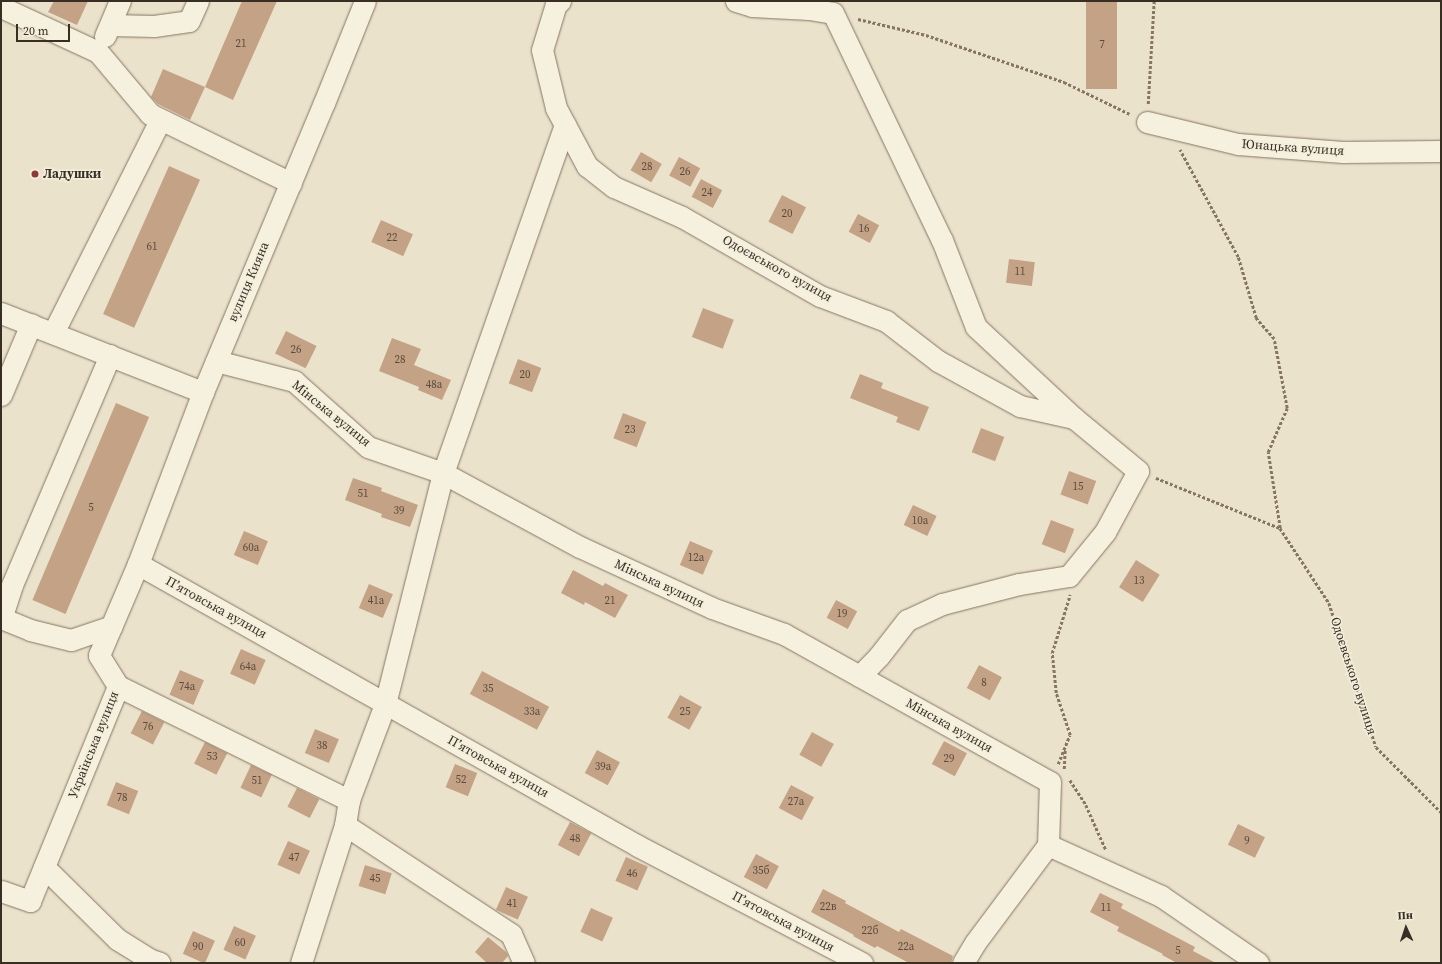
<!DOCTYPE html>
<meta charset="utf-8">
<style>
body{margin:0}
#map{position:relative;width:1442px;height:964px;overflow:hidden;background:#ebe2cc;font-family:"Source Serif 4",serif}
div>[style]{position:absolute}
.building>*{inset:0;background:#c4a286;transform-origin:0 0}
.path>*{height:2.5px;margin-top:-1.25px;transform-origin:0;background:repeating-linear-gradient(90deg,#867661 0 3px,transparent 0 5px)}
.roads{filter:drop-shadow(0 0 1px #867661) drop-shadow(0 0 1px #867661)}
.minor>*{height:21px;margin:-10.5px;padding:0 10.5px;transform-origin:10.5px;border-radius:10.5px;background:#f6f0de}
.dots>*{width:11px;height:11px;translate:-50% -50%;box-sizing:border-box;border:2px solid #f3eddb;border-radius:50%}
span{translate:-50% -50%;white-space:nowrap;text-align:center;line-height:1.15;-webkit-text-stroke:3px #f3eddb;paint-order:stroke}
.number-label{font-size:11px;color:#5b4b3c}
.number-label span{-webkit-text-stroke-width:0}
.street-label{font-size:13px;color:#382e23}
.poi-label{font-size:13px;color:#382e23;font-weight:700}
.left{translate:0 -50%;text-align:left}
.frame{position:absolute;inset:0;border:2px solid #382e23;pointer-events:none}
.north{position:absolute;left:1386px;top:908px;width:40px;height:40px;-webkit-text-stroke:3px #f3eddb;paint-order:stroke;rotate:357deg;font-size:11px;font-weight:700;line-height:16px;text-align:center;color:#382e23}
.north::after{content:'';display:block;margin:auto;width:14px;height:18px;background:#382e23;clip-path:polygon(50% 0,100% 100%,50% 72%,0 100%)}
.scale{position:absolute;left:16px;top:24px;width:54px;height:18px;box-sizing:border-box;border:2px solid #382e23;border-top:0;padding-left:5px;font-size:12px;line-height:14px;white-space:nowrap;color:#382e23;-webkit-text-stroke:3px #f3eddb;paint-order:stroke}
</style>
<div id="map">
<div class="building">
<i style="clip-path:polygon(54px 1px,88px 1px,77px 25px,48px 12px)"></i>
<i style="clip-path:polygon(242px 1px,277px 1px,233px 100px,205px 87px)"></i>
<i style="left:1086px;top:1px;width:31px;height:88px"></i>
<i style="clip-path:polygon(163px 69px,205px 87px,190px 120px,158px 104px,151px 97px)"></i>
<i style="left:641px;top:152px;width:24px;height:21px;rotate:30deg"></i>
<i style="left:679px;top:157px;width:24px;height:21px;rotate:28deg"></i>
<i style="left:169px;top:166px;width:34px;height:162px;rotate:24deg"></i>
<i style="left:701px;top:179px;width:24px;height:20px;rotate:28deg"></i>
<i style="left:782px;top:195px;width:27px;height:30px;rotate:27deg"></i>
<i style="left:858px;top:214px;width:24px;height:20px;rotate:28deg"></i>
<i style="left:381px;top:220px;width:35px;height:24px;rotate:24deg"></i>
<i style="left:1009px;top:259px;width:26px;height:24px;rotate:7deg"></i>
<i style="left:703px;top:308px;width:33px;height:31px;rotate:21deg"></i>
<i style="left:286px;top:331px;width:34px;height:25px;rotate:26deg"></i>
<i style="clip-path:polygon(392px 338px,421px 349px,414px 365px,451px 380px,442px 400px,418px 390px,419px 387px,379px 371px)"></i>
<i style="left:518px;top:359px;width:25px;height:26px;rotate:21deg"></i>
<i style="clip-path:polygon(860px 374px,883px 383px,881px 388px,929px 407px,919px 431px,896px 422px,898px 417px,850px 398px)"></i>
<i style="left:116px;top:403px;width:36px;height:214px;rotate:23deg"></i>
<i style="left:623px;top:413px;width:25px;height:27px;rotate:21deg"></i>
<i style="left:981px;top:428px;width:25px;height:26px;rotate:21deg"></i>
<i style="left:1069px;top:471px;width:29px;height:25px;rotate:20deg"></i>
<i style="clip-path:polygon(353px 478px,382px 488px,381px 491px,418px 505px,410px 527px,381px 517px,382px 514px,345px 500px)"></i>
<i style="left:913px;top:505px;width:26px;height:22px;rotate:25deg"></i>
<i style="left:1051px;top:520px;width:25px;height:26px;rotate:21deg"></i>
<i style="left:244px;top:531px;width:26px;height:26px;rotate:23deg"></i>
<i style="left:690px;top:541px;width:25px;height:26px;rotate:23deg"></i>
<i style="left:1136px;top:560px;width:28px;height:32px;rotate:32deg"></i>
<i style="clip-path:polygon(573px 570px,603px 586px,605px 583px,628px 595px,615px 618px,585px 602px,584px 605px,561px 593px)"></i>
<i style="left:369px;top:584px;width:26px;height:26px;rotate:23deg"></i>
<i style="left:836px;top:600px;width:24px;height:20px;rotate:28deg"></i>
<i style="left:241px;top:649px;width:27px;height:27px;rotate:24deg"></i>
<i style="left:979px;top:665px;width:26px;height:26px;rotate:28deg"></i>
<i style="left:180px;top:670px;width:26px;height:27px;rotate:23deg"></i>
<i style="left:482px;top:671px;width:76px;height:26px;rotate:28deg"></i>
<i style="left:680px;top:695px;width:25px;height:26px;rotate:29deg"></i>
<i style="left:142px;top:711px;width:25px;height:25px;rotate:27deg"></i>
<i style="left:315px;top:729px;width:26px;height:26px;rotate:23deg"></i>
<i style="left:812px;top:732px;width:25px;height:26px;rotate:29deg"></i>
<i style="left:944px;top:741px;width:26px;height:26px;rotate:28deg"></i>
<i style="left:205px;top:742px;width:25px;height:24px;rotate:27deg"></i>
<i style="left:597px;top:750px;width:26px;height:26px;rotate:28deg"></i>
<i style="left:455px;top:764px;width:24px;height:25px;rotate:22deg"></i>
<i style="left:251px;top:765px;width:23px;height:25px;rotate:25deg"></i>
<i style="left:116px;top:782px;width:24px;height:25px;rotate:22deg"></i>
<i style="left:791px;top:785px;width:26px;height:26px;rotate:28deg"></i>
<i style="left:297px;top:788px;width:25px;height:21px;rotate:27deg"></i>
<i style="left:570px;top:822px;width:24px;height:26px;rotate:28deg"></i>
<i style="left:1238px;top:824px;width:30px;height:23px;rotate:26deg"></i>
<i style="left:288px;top:841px;width:24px;height:26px;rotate:24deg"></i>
<i style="left:756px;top:854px;width:26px;height:26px;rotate:28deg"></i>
<i style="left:626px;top:857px;width:24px;height:26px;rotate:24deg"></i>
<i style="left:365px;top:865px;width:28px;height:22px;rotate:17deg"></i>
<i style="left:506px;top:887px;width:24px;height:25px;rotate:24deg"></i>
<i style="clip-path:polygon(823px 889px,846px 901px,845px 903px,899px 932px,901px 929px,953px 956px,951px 963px,909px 963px,877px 946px,875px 948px,853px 936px,854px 935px,811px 912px)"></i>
<i style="clip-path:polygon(1100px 893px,1123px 904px,1121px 908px,1195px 947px,1193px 951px,1216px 963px,1177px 963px,1162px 955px,1163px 954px,1117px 931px,1119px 927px,1090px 912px)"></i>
<i style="left:591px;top:908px;width:24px;height:26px;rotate:24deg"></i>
<i style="left:234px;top:926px;width:24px;height:26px;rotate:24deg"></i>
<i style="left:193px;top:931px;width:24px;height:25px;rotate:24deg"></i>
<i style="clip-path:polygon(488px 937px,506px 952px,508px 956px,502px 963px,487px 963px,475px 952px)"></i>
</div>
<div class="path">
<i style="left:858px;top:19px;width:70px;rotate:13.2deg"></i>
<i style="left:926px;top:35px;width:146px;rotate:18.8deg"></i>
<i style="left:1064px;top:82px;width:73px;rotate:25.9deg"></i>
<i style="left:1148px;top:104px;width:103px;rotate:-86.7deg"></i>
<i style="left:1156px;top:478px;width:134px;rotate:22deg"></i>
<i style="left:1280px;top:528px;width:77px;rotate:-99deg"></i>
<i style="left:1268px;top:452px;width:48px;rotate:-66.6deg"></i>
<i style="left:1287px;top:408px;width:70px;rotate:-100.7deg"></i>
<i style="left:1274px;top:339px;width:28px;rotate:-131deg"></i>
<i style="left:1256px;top:318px;width:64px;rotate:-106.4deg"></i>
<i style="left:1238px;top:257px;width:122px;rotate:-118.5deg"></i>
<i style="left:1280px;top:528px;width:90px;rotate:56.8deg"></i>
<i style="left:1329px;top:603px;width:151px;rotate:71.9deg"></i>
<i style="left:1376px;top:747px;width:92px;rotate:45deg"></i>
<i style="left:1058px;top:764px;width:31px;rotate:-68deg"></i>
<i style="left:1070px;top:735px;width:44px;rotate:-108.4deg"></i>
<i style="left:1056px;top:693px;width:40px;rotate:-95.7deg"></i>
<i style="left:1052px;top:653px;width:61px;rotate:-72.8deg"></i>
<i style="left:1064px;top:769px;width:19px;rotate:-87deg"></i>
<i style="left:1070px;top:780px;width:30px;rotate:57deg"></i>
<i style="left:1086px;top:805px;width:49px;rotate:66deg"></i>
</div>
<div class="roads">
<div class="minor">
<i style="left:560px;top:1px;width:5px;rotate:143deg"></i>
<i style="left:556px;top:4px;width:48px;rotate:106.9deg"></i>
<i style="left:542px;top:50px;width:60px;rotate:76.4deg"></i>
<i style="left:556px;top:108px;width:66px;rotate:61.9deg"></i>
<i style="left:587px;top:166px;width:34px;rotate:38deg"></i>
<i style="left:614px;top:187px;width:74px;rotate:23.8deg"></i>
<i style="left:682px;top:217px;width:159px;rotate:29.8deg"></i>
<i style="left:820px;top:296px;width:71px;rotate:20.7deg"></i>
<i style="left:886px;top:321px;width:66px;rotate:37.6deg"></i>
<i style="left:938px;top:361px;width:94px;rotate:28.8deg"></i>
<i style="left:1020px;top:406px;width:55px;rotate:12.5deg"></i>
<i style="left:1074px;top:418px;width:83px;rotate:39.6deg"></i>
<i style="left:1138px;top:471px;width:69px;rotate:118.4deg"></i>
<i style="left:1105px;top:532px;width:57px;rotate:129.3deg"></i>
<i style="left:1069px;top:576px;width:51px;rotate:170.9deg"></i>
<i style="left:1019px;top:584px;width:80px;rotate:165.4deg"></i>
<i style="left:942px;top:604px;width:38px;rotate:155deg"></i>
<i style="left:907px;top:620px;width:46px;rotate:127.9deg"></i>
<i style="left:879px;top:656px;width:28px;rotate:134deg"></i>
<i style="left:736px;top:1px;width:17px;rotate:17deg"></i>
<i style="left:752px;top:6px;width:57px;rotate:3deg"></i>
<i style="left:809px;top:9px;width:24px;rotate:9deg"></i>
<i style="left:833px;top:13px;width:252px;rotate:64.4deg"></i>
<i style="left:942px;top:240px;width:93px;rotate:68.7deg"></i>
<i style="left:976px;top:327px;width:134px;rotate:42.9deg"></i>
<i style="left:1px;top:7px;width:107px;rotate:24.9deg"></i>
<i style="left:98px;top:52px;width:81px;rotate:50deg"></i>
<i style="left:150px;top:114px;width:157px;rotate:26.1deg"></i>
<i style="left:110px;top:25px;width:44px;rotate:1.3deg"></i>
<i style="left:154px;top:26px;width:35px;rotate:-8deg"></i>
<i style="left:189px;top:21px;width:22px;rotate:-66deg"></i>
<i style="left:105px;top:36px;width:38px;rotate:-67deg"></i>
<i style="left:1147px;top:122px;width:94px;rotate:13.6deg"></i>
<i style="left:1238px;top:144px;width:105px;rotate:4.4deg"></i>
<i style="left:1343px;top:152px;width:98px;rotate:-0.6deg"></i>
<i style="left:1px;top:313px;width:217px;rotate:21.4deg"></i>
<i style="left:53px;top:333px;width:238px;rotate:-63.3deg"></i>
<i style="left:216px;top:361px;width:81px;rotate:14.4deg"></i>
<i style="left:294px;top:381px;width:99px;rotate:41.7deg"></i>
<i style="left:368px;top:447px;width:79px;rotate:19.1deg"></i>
<i style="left:443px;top:473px;width:156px;rotate:28.4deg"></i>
<i style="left:580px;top:547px;width:145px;rotate:24.8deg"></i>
<i style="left:712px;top:608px;width:77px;rotate:19.9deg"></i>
<i style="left:784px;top:634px;width:304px;rotate:29.1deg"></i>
<i style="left:1050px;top:782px;width:63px;rotate:91.8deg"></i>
<i style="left:1048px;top:845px;width:122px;rotate:126.7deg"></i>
<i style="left:975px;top:943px;width:23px;rotate:121deg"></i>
<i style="left:1px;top:395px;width:77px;rotate:-67.1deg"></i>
<i style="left:138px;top:564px;width:574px;rotate:29.42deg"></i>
<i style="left:638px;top:846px;width:253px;rotate:27.6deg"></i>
<i style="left:1px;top:618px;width:31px;rotate:22deg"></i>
<i style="left:30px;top:630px;width:42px;rotate:13.7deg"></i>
<i style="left:71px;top:640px;width:43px;rotate:-18.9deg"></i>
<i style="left:1px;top:619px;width:36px;rotate:-72deg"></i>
<i style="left:12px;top:585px;width:250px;rotate:-66.9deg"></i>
<i style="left:118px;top:686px;width:258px;rotate:26.3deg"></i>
<i style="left:345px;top:825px;width:199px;rotate:33.3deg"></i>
<i style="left:511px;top:934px;width:32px;rotate:66deg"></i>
<i style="left:1048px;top:845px;width:124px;rotate:24.3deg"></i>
<i style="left:1161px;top:896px;width:118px;rotate:34.6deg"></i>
<i style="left:44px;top:867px;width:103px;rotate:44.6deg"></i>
<i style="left:117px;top:939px;width:40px;rotate:32deg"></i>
<i style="left:151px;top:960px;width:9px;rotate:18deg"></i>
<i style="left:1px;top:891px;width:31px;rotate:19deg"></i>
<i style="left:30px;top:901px;width:232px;rotate:-67.7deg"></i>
<i style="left:118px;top:686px;width:36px;rotate:-122deg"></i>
<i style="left:99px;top:655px;width:99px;rotate:-66.8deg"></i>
<i style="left:138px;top:564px;width:184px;rotate:-69.3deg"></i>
<i style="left:203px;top:392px;width:313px;rotate:-67.3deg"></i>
<i style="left:324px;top:103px;width:110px;rotate:-68.1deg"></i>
<i style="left:301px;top:963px;width:145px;rotate:-72.3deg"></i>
<i style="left:345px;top:825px;width:25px;rotate:-81deg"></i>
<i style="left:349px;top:800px;width:103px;rotate:-69.4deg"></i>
<i style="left:385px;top:704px;width:238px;rotate:-75.9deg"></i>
<i style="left:443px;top:473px;width:369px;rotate:-70.7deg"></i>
</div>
</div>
<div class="dots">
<i style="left:35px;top:174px;background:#8e3a38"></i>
</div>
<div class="number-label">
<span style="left:241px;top:44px">21</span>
<span style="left:1102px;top:45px">7</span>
<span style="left:647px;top:167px">28</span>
<span style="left:685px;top:172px">26</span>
<span style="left:707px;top:193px">24</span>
<span style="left:787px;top:214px">20</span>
<span style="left:864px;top:229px">16</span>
<span style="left:392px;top:238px">22</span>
<span style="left:152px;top:247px">61</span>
<span style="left:1020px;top:272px">11</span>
<span style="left:296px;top:350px">26</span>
<span style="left:400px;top:360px">28</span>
<span style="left:525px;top:375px">20</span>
<span style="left:434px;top:385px">48а</span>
<span style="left:630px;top:430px">23</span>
<span style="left:1078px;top:487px">15</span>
<span style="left:363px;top:494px">51</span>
<span style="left:91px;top:508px">5</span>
<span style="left:399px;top:511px">39</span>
<span style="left:920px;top:521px">10а</span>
<span style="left:251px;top:548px">60а</span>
<span style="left:696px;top:558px">12а</span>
<span style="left:1139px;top:581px">13</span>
<span style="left:376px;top:601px">41а</span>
<span style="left:610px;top:601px">21</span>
<span style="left:842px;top:614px">19</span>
<span style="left:248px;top:667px">64а</span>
<span style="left:984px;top:683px">8</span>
<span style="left:187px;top:687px">74а</span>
<span style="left:488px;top:689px">35</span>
<span style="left:532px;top:712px">33а</span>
<span style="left:685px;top:712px">25</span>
<span style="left:148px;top:727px">76</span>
<span style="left:322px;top:746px">38</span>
<span style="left:212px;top:757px">53</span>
<span style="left:949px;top:759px">29</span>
<span style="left:603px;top:767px">39а</span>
<span style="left:461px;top:780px">52</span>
<span style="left:257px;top:781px">51</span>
<span style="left:122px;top:798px">78</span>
<span style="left:796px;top:802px">27а</span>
<span style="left:575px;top:839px">48</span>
<span style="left:1247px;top:841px">9</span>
<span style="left:294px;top:858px">47</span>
<span style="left:761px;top:871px">35б</span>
<span style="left:632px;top:874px">46</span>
<span style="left:375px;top:879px">45</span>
<span style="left:512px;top:904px">41</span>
<span style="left:828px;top:907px">22в</span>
<span style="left:1106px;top:908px">11</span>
<span style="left:870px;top:931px">22б</span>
<span style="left:240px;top:943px">60</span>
<span style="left:198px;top:947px">90</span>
<span style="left:906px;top:947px">22а</span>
<span style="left:1178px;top:951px">5</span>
</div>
<div class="street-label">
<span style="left:1293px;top:148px;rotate:4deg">Юнацька вулиця</span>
<span style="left:777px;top:269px;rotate:29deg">Одоєвського вулиця</span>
<span style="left:249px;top:282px;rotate:-67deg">вулиця Кияна</span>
<span style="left:331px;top:414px;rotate:39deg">Мінська вулиця</span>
<span style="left:659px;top:584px;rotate:25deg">Мінська вулиця</span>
<span style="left:216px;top:608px;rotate:29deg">П’ятовська вулиця</span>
<span style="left:1353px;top:676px;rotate:72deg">Одоєвського вулиця</span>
<span style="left:949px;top:726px;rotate:29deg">Мінська вулиця</span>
<span style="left:94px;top:745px;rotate:-68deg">Українська вулиця</span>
<span style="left:498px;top:767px;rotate:29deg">П’ятовська вулиця</span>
<span style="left:783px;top:922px;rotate:28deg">П’ятовська вулиця</span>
</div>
<div class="poi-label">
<span class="left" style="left:43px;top:174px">Ладушки</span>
</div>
<div class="frame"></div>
<div class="north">Пн</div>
<div class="scale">20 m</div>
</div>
